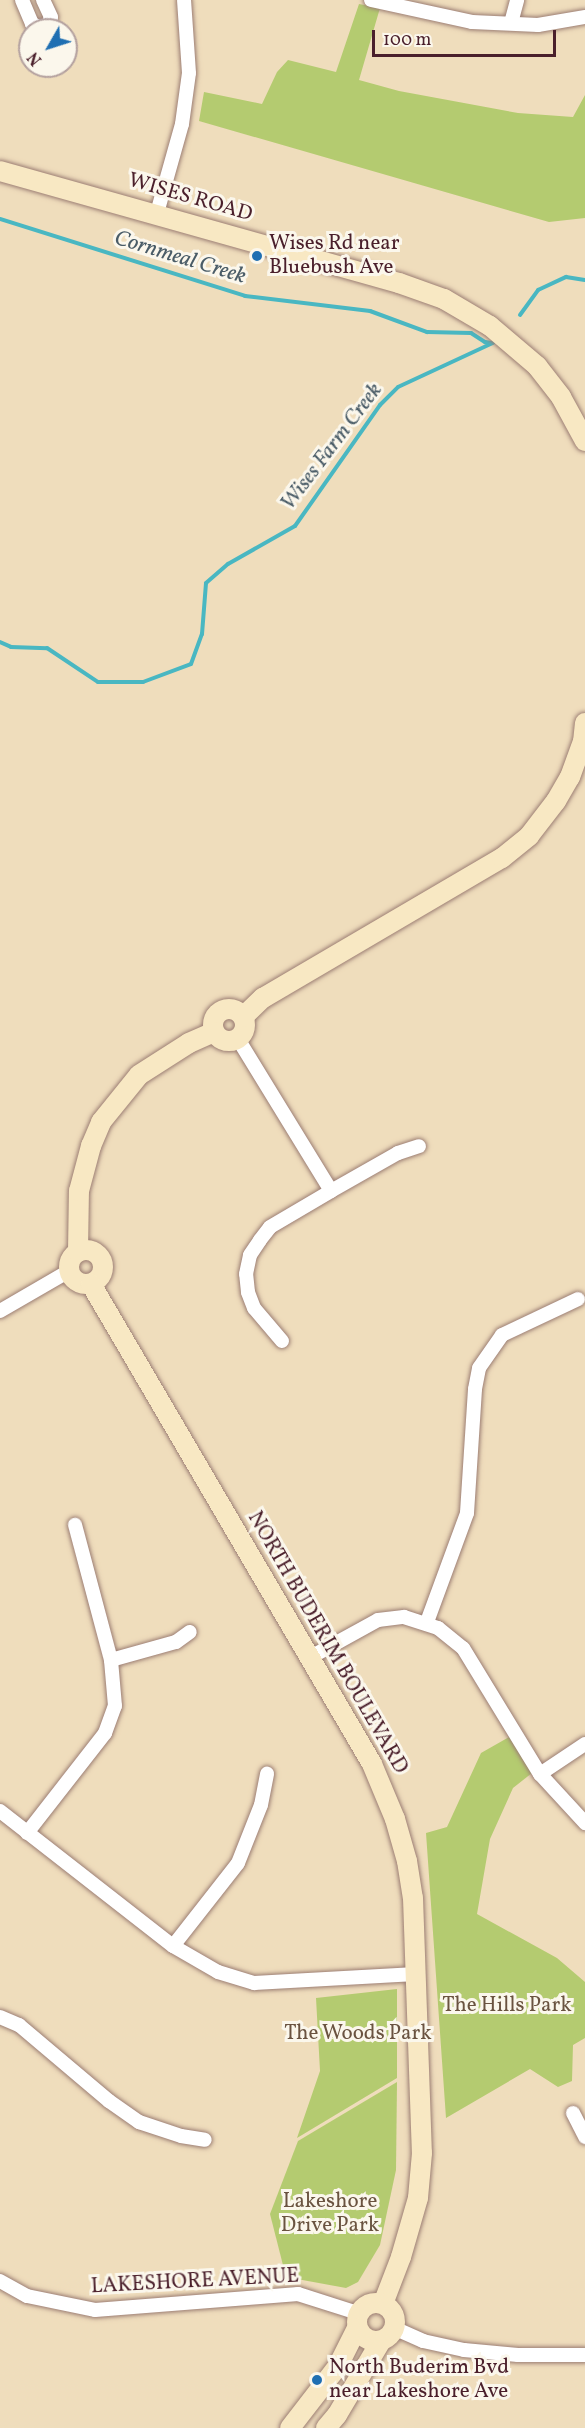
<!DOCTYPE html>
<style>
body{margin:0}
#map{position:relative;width:585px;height:2428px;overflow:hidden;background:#efddbc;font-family:Vollkorn,serif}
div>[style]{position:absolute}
.green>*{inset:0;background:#b4cb70}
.stream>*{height:4px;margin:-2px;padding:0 2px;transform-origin:2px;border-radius:2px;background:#49b7c2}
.roads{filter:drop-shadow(0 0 2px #9c7e74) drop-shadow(0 0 2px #9c7e74)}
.street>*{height:14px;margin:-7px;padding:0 7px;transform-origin:7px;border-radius:7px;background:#fff}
.secondary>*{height:20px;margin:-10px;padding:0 10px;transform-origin:10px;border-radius:10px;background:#f8e8c3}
.secondary>.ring{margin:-10px;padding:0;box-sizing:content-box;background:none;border:20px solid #f8e8c3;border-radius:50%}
.dots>*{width:16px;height:16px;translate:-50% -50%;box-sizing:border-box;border:3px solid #fbf7ec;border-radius:50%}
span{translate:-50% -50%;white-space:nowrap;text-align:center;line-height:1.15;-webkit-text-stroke:6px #fbf7ec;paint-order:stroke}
.street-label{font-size:21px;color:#4a1f2b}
.poi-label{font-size:21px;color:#4a1f2b}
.left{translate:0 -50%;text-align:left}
.park-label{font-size:21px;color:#6a5340}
.water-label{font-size:22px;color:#4a5c67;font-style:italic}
.north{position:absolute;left:18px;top:18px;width:60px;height:60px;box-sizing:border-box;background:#fbf7ec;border:2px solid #b4a19f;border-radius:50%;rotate:231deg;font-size:16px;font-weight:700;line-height:24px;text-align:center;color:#4a1f2b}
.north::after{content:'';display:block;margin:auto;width:21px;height:27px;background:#1f6fb2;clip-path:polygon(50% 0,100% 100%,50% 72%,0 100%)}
.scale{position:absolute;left:372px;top:30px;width:184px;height:27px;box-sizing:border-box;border:3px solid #4a1f2b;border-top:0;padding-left:8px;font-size:18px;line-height:21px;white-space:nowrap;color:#4a1f2b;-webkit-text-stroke:4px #fbf7ec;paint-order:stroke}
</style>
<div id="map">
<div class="green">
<i style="clip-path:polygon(359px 4px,380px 8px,359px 80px,399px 91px,518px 113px,573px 117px,585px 95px,585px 218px,549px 222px,199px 121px,204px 92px,262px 104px,277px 72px,288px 60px,336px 72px)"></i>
<i style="clip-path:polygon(511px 1736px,532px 1773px,513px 1788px,490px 1839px,477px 1914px,557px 1958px,585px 1982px,585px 2038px,573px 2045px,572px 2081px,558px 2087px,530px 2069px,446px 2118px,426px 1833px,447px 1827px,481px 1753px)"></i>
<i style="clip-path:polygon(397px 1989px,397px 2078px,297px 2138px,320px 2071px,316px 1998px)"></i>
<i style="clip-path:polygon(397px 2082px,396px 2170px,380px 2245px,358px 2282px,346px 2288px,286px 2277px,270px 2214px,298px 2141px)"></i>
</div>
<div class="stream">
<i style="left:0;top:219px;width:257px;rotate:17.4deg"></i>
<i style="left:245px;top:296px;width:126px;rotate:6.8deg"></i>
<i style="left:370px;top:311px;width:61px;rotate:20.2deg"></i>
<i style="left:427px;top:332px;width:44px;rotate:1.3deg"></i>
<i style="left:471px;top:333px;width:17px;rotate:33deg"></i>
<i style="left:485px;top:342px;width:7px;rotate:8deg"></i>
<i style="left:520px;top:315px;width:31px;rotate:-54deg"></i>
<i style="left:538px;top:290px;width:31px;rotate:-25deg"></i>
<i style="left:566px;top:277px;width:19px;rotate:9deg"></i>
<i style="left:0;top:642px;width:12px;rotate:24deg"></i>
<i style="left:11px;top:647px;width:36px;rotate:2deg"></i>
<i style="left:47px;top:648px;width:61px;rotate:33.7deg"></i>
<i style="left:98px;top:682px;width:45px"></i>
<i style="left:143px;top:682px;width:51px;rotate:-20.6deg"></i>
<i style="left:191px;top:664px;width:32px;rotate:-70deg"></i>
<i style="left:202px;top:634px;width:51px;rotate:-85.5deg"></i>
<i style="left:206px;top:583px;width:29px;rotate:-41deg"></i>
<i style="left:228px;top:564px;width:77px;rotate:-29.6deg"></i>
<i style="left:295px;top:526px;width:148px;rotate:-54.9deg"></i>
<i style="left:380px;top:405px;width:25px;rotate:-45deg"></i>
<i style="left:398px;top:387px;width:105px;rotate:-24.9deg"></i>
</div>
<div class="roads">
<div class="street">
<i style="left:22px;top:0;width:26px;rotate:67deg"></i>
<i style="left:32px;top:24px;width:11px;rotate:22deg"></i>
<i style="left:42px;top:28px;width:9px;rotate:-36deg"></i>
<i style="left:49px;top:23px;width:6px;rotate:-72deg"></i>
<i style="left:51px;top:17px;width:19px;rotate:-115deg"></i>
<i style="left:371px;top:0;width:103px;rotate:12.3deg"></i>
<i style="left:472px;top:22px;width:66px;rotate:2.6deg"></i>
<i style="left:538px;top:25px;width:48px;rotate:-9.7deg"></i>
<i style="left:511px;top:23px;width:24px;rotate:-75deg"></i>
<i style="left:157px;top:213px;width:92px;rotate:-74.3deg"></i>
<i style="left:182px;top:124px;width:51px;rotate:-82.2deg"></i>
<i style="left:189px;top:73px;width:73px;rotate:-93.9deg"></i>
<i style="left:238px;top:1039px;width:178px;rotate:58.5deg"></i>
<i style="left:0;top:1311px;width:80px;rotate:-30.1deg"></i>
<i style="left:282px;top:1341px;width:43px;rotate:-130.3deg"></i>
<i style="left:254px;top:1308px;width:17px;rotate:-111deg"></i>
<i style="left:248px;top:1292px;width:18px;rotate:-96deg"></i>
<i style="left:246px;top:1274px;width:19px;rotate:-78deg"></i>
<i style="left:250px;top:1255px;width:18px;rotate:-56deg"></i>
<i style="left:260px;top:1240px;width:16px;rotate:-52deg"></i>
<i style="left:270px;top:1227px;width:71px;rotate:-30.5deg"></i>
<i style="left:331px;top:1191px;width:77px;rotate:-29.6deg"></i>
<i style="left:398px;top:1153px;width:22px;rotate:-18deg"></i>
<i style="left:427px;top:1622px;width:116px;rotate:-69.8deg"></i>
<i style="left:467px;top:1513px;width:124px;rotate:-86.3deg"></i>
<i style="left:475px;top:1389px;width:21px;rotate:-79deg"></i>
<i style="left:479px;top:1368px;width:40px;rotate:-55.1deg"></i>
<i style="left:502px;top:1335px;width:84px;rotate:-25.3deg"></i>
<i style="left:309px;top:1658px;width:79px;rotate:-28.8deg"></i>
<i style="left:378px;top:1620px;width:26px;rotate:-7deg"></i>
<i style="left:404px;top:1617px;width:36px;rotate:18deg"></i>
<i style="left:438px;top:1628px;width:32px;rotate:39deg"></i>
<i style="left:463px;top:1648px;width:148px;rotate:58.6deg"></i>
<i style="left:540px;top:1774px;width:67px;rotate:47.4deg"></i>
<i style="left:111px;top:1660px;width:67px;rotate:-15.5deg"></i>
<i style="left:176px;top:1642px;width:17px;rotate:-36deg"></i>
<i style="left:540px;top:1774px;width:54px;rotate:-33.7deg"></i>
<i style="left:0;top:1811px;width:219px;rotate:38deg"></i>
<i style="left:173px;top:1946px;width:52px;rotate:30deg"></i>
<i style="left:218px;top:1972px;width:38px;rotate:17deg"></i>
<i style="left:254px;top:1983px;width:162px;rotate:-3.2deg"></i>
<i style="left:27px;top:1833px;width:127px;rotate:-52deg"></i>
<i style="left:105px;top:1733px;width:29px;rotate:-70deg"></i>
<i style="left:115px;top:1706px;width:46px;rotate:-95deg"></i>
<i style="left:111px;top:1660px;width:140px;rotate:-104.9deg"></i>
<i style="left:173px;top:1946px;width:105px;rotate:-51.9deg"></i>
<i style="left:238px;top:1863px;width:62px;rotate:-68.4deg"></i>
<i style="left:261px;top:1805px;width:32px;rotate:-79deg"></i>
<i style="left:0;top:2017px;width:21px;rotate:23deg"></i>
<i style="left:19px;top:2025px;width:118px;rotate:40.2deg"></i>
<i style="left:109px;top:2101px;width:37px;rotate:35deg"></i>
<i style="left:139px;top:2122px;width:44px;rotate:18.4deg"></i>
<i style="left:181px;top:2136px;width:24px;rotate:9deg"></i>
<i style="left:573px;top:2113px;width:27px;rotate:63deg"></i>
<i style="left:0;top:2281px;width:31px;rotate:29deg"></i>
<i style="left:27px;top:2296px;width:69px;rotate:11.6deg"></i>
<i style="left:95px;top:2310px;width:204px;rotate:-4.5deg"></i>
<i style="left:298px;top:2294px;width:63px;rotate:17.6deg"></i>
<i style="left:394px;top:2328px;width:32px;rotate:24deg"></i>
<i style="left:423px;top:2341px;width:42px;rotate:12.4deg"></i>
<i style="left:464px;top:2350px;width:54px;rotate:5.3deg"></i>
<i style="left:518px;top:2355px;width:67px"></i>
</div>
<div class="secondary">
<i style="left:0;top:171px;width:414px;rotate:15.7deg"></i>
<i style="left:399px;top:283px;width:48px;rotate:19.6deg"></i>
<i style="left:444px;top:299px;width:53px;rotate:30.4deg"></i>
<i style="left:490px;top:326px;width:62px;rotate:40.4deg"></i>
<i style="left:537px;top:366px;width:39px;rotate:52deg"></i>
<i style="left:561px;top:397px;width:50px;rotate:61.4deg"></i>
<i class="ring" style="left:213px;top:1009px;width:12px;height:12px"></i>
<i style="left:243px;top:1017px;width:28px;rotate:-44deg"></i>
<i style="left:263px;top:998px;width:277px;rotate:-30.4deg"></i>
<i style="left:502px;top:858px;width:35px;rotate:-39deg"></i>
<i style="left:529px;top:836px;width:44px;rotate:-52.4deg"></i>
<i style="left:556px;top:801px;width:28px;rotate:-60deg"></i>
<i style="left:570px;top:777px;width:37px;rotate:-70deg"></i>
<i style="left:583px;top:742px;width:19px;rotate:-84deg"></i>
<i class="ring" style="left:69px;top:1250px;width:14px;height:14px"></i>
<i style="left:78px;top:1252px;width:61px;rotate:-89.1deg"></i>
<i style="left:79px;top:1191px;width:47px;rotate:-75.1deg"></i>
<i style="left:91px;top:1146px;width:26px;rotate:-67deg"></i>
<i style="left:101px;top:1122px;width:60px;rotate:-51deg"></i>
<i style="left:139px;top:1075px;width:59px;rotate:-32.6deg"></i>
<i style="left:189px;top:1043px;width:27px;rotate:-24deg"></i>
<i style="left:91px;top:1284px;width:556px;rotate:59.65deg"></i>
<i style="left:372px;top:1764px;width:60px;rotate:67.3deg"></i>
<i style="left:395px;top:1819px;width:44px;rotate:74.1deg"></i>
<i style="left:407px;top:1861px;width:37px;rotate:81deg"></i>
<i style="left:413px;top:1898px;width:255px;rotate:88deg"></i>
<i style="left:422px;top:2153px;width:45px;rotate:95.1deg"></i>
<i style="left:418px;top:2198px;width:61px;rotate:106.1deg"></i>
<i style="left:401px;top:2257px;width:50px;rotate:111deg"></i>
<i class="ring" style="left:357px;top:2303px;width:18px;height:18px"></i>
<i style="left:290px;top:2428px;width:78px;rotate:-52.3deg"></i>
<i style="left:338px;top:2366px;width:42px;rotate:-63.4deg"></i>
<i style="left:326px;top:2428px;width:17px;rotate:-50deg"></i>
<i style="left:337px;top:2415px;width:86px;rotate:-59.3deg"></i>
</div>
</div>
<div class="dots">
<i style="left:257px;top:256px;background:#1f6fb2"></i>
<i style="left:317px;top:2380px;background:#1f6fb2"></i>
</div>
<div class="street-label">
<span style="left:190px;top:198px;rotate:16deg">WISES ROAD</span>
<span style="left:327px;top:1643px;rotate:60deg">NORTH BUDERIM BOULEVARD</span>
<span style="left:195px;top:2282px;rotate:-3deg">LAKESHORE AVENUE</span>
</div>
<div class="poi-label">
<span class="left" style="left:269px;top:256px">Wises Rd near<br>Bluebush Ave</span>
<span class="left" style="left:329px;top:2380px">North Buderim Bvd<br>near Lakeshore Ave</span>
</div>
<div class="park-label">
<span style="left:507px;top:2006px">The Hills Park</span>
<span style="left:358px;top:2034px">The Woods Park</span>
<span style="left:330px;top:2214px">Lakeshore<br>Drive Park</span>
</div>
<div class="water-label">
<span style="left:180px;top:258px;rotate:17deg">Cornmeal Creek</span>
<span style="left:332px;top:447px;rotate:-53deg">Wises Farm Creek</span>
</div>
<div class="north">N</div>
<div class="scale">100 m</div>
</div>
